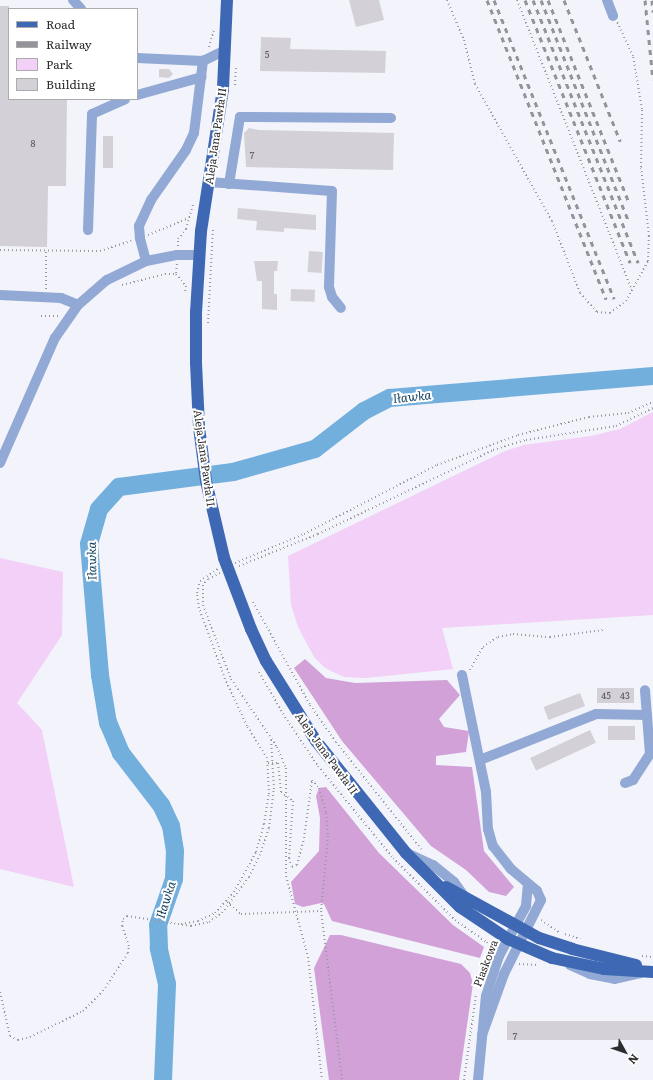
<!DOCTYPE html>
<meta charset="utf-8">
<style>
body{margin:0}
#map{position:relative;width:653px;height:1080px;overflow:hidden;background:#f2f3fb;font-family:Literata,serif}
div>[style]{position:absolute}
.green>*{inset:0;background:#f2d0f7}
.forest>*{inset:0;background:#d1a1d8}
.river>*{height:18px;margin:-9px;padding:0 9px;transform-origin:9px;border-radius:9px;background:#72afdd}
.building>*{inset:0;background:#d3d0d7;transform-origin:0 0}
.path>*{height:2px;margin-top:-1px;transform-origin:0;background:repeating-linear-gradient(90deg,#98989e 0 1px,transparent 0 4px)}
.minor>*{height:10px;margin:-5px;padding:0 5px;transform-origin:5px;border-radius:5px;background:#91a9d4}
.major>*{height:12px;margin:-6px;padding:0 6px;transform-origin:6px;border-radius:6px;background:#3f68b4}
.rail>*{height:3px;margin-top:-1.5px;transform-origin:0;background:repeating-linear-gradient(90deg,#939399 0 5px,transparent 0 10px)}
span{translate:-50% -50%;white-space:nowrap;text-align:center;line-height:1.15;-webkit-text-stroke:4px #fff;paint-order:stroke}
.number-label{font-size:9px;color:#565559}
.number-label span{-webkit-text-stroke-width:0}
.street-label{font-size:11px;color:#2c2c2f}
.water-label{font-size:12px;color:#0b3c5b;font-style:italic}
.legend{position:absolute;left:8px;top:8px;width:130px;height:92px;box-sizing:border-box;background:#fff;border:1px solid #ababac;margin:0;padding:5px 7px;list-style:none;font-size:12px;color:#2c2c2f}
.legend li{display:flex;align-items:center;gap:8px;height:20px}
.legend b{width:20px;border:1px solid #ababac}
.north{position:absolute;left:605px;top:1032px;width:40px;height:40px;-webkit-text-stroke:3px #fff;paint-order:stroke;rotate:130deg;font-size:11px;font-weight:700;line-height:16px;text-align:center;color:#2c2c2f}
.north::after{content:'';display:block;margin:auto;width:14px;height:18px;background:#2c2c2f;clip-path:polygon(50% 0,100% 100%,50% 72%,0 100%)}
</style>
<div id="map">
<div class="green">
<i style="clip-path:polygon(653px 412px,653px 615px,442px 628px,453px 669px,366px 678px,344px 677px,325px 668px,314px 657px,298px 627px,291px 605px,288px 556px,505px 451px,524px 445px,591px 436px,620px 429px)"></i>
<i style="clip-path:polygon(0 558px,63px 572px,62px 635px,17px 703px,42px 730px,74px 887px,0 869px)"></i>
</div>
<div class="forest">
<i style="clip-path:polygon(305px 659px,326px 678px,355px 683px,447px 680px,460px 695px,439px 719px,444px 727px,469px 731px,466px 752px,436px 756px,436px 765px,472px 767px,484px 851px,514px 887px,506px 896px,489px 892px,466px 870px,431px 846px,342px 741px,294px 668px)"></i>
<i style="clip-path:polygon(326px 787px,379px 853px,453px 925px,484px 947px,480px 958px,332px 921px,324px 904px,321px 903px,303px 907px,295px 904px,291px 882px,319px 851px,320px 818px,316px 796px,319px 788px)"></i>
<i style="clip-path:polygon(330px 935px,341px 935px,461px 964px,470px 973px,473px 984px,459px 1080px,329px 1080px,314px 968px)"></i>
</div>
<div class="river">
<i style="left:163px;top:1080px;width:96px;rotate:-87.6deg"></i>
<i style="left:167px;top:984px;width:37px;rotate:-103deg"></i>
<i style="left:159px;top:948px;width:23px;rotate:-92deg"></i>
<i style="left:158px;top:925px;width:49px;rotate:-70.8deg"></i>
<i style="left:174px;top:879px;width:28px;rotate:-88deg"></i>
<i style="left:175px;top:851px;width:25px;rotate:-99deg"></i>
<i style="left:171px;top:826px;width:23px;rotate:-115deg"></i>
<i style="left:161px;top:805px;width:66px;rotate:-127.6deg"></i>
<i style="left:121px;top:753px;width:33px;rotate:-113deg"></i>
<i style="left:108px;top:723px;width:49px;rotate:-99.5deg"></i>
<i style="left:100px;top:675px;width:131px;rotate:-94.8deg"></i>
<i style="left:89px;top:544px;width:36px;rotate:-74deg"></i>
<i style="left:99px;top:509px;width:30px;rotate:-48deg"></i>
<i style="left:119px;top:487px;width:115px;rotate:-7.5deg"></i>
<i style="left:233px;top:472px;width:85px;rotate:-15.7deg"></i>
<i style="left:315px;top:449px;width:62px;rotate:-37.8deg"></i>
<i style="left:364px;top:411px;width:29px;rotate:-27deg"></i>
<i style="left:390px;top:398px;width:264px;rotate:-4.8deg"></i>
</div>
<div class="building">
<i style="clip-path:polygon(349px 0,379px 0,384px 20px,356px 27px)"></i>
<i style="clip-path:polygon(0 6px,9px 6px,9px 99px,67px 99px,66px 186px,48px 186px,47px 247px,0 246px)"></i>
<i style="clip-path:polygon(261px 37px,291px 38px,290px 49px,386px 51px,385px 73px,260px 71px)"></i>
<i style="clip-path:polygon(159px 69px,169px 69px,173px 74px,169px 78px,159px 77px)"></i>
<i style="clip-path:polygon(249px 128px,259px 130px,394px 133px,393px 170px,246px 167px,244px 133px)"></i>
<i style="left:103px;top:136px;width:10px;height:32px"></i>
<i style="clip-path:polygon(238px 208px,316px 215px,316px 230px,284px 228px,284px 232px,256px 230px,257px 221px,237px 219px)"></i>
<i style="left:309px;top:251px;width:14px;height:21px;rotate:4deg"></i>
<i style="clip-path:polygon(254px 261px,278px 261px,277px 271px,274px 271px,274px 294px,277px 294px,277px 310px,262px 309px,262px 281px,257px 281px)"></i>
<i style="left:291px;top:289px;width:24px;height:12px;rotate:2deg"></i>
<i style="left:597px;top:688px;width:37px;height:15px"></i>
<i style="left:580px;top:693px;width:14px;height:39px;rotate:69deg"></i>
<i style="left:608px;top:726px;width:27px;height:14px"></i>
<i style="left:590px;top:730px;width:14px;height:66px;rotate:65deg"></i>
<i style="left:653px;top:1021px;width:19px;height:146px;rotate:90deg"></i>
</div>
<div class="path">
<i style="left:447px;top:0;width:43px;rotate:67deg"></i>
<i style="left:464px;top:40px;width:45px;rotate:76deg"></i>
<i style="left:475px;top:84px;width:157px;rotate:60.7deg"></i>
<i style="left:552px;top:221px;width:77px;rotate:68.7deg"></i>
<i style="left:580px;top:293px;width:25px;rotate:48deg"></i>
<i style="left:597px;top:312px;width:13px;rotate:4deg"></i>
<i style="left:610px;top:313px;width:20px;rotate:-37deg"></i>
<i style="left:626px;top:301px;width:46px;rotate:-61.2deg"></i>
<i style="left:648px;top:261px;width:25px;rotate:-88deg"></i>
<i style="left:649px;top:236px;width:69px;rotate:-96.6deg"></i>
<i style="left:641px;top:167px;width:58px;rotate:-89deg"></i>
<i style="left:642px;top:109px;width:54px;rotate:-99.6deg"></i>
<i style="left:633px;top:56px;width:38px;rotate:-115deg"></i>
<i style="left:517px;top:0;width:313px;rotate:68.4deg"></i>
<i style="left:209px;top:47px;width:19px;rotate:-74deg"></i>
<i style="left:235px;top:85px;width:18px;rotate:-87deg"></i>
<i style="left:148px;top:235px;width:44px;rotate:-22.5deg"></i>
<i style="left:178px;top:246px;width:7px;rotate:-90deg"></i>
<i style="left:178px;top:239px;width:13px;rotate:-51deg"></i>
<i style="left:186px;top:229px;width:26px;rotate:-74deg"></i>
<i style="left:0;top:250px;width:100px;rotate:0.6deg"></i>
<i style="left:100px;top:251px;width:33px;rotate:-18deg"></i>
<i style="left:177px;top:264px;width:10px;rotate:96deg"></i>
<i style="left:176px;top:274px;width:16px;rotate:50deg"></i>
<i style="left:186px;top:286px;width:6px;rotate:99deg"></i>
<i style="left:122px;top:285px;width:44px;rotate:-14.3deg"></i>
<i style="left:165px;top:274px;width:11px"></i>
<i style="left:46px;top:289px;width:39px;rotate:-90deg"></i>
<i style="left:41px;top:316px;width:19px"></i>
<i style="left:208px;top:323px;width:96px;rotate:-87deg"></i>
<i style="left:235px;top:563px;width:75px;rotate:-22.8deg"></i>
<i style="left:304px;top:534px;width:150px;rotate:-27.4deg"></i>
<i style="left:437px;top:465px;width:86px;rotate:-20.3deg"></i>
<i style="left:518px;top:435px;width:73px;rotate:-14.2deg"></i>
<i style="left:589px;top:417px;width:39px;rotate:-6deg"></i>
<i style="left:628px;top:413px;width:27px;rotate:-24deg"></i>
<i style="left:239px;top:566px;width:85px;rotate:-22.1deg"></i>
<i style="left:318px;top:534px;width:194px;rotate:-25.6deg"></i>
<i style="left:493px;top:450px;width:34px;rotate:-17deg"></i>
<i style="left:526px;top:440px;width:91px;rotate:-8.8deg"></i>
<i style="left:616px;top:426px;width:41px;rotate:-25.9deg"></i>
<i style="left:220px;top:573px;width:13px;rotate:153deg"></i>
<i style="left:208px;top:579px;width:8px;rotate:130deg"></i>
<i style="left:203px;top:585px;width:20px;rotate:90deg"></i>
<i style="left:203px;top:605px;width:79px;rotate:69.3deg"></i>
<i style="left:231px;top:679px;width:82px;rotate:55.9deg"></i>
<i style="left:277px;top:747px;width:23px;rotate:67deg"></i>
<i style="left:286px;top:768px;width:108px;rotate:90deg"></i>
<i style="left:286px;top:876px;width:84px;rotate:74.8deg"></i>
<i style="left:308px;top:957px;width:124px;rotate:83.5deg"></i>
<i style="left:253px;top:602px;width:118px;rotate:61deg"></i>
<i style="left:310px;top:705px;width:45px;rotate:54.9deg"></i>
<i style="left:336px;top:742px;width:137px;rotate:51.5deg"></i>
<i style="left:470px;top:670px;width:26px;rotate:-61deg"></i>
<i style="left:483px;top:647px;width:18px;rotate:-34deg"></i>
<i style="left:498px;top:637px;width:15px;rotate:-11deg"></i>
<i style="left:513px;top:634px;width:37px;rotate:5deg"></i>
<i style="left:550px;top:637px;width:54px;rotate:-7.4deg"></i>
<i style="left:259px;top:672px;width:52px;rotate:60deg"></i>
<i style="left:285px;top:717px;width:59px;rotate:56deg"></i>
<i style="left:318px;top:766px;width:119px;rotate:50.8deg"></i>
<i style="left:393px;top:858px;width:88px;rotate:45deg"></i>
<i style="left:455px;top:920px;width:39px;rotate:35deg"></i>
<i style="left:487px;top:942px;width:9px;rotate:63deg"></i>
<i style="left:268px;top:763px;width:10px"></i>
<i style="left:278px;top:763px;width:29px;rotate:84deg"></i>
<i style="left:281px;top:792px;width:15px;rotate:37deg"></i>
<i style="left:293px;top:801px;width:57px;rotate:94deg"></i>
<i style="left:289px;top:858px;width:9px;rotate:72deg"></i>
<i style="left:292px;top:867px;width:5px;rotate:-22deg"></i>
<i style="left:297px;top:865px;width:28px;rotate:-75deg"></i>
<i style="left:304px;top:838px;width:59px;rotate:-82.1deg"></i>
<i style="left:312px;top:780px;width:11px;rotate:49deg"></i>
<i style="left:319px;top:788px;width:26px;rotate:74deg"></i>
<i style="left:326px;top:813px;width:23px;rotate:85deg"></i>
<i style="left:328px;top:836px;width:75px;rotate:95.3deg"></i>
<i style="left:321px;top:911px;width:170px;rotate:82.9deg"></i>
<i style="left:227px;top:902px;width:18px;rotate:41deg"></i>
<i style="left:241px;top:914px;width:80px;rotate:-2.1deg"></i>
<i style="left:541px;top:920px;width:22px;rotate:34deg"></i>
<i style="left:181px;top:924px;width:17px;rotate:-10deg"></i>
<i style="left:198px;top:921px;width:19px;rotate:-25deg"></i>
<i style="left:215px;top:913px;width:28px;rotate:-48deg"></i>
<i style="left:234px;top:892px;width:46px;rotate:-61.2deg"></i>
<i style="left:256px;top:852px;width:29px;rotate:-74deg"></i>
<i style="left:264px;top:824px;width:30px;rotate:-81deg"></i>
<i style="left:269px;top:794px;width:36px;rotate:-93deg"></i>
<i style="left:267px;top:758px;width:38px;rotate:-122deg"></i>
<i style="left:247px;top:726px;width:52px;rotate:-115.1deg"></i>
<i style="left:225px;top:679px;width:76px;rotate:-110.1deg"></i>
<i style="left:199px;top:608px;width:15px;rotate:-98deg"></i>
<i style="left:197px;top:593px;width:12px;rotate:-76deg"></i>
<i style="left:200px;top:581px;width:22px;rotate:-34deg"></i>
<i style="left:565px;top:934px;width:16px;rotate:18deg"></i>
<i style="left:642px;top:956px;width:11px;rotate:5deg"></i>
<i style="left:519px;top:964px;width:20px;rotate:3deg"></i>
<i style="left:0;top:992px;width:45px;rotate:77.2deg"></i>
<i style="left:10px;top:1036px;width:9px;rotate:27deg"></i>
<i style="left:18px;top:1040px;width:12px;rotate:-14deg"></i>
<i style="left:30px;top:1037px;width:59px;rotate:-26.1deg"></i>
<i style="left:83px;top:1011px;width:28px;rotate:-45deg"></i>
<i style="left:103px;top:991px;width:45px;rotate:-56.7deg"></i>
<i style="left:128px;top:953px;width:7px;rotate:-82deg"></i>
<i style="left:129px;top:946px;width:21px;rotate:-109deg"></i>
<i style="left:122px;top:926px;width:7px;rotate:-82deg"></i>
<i style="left:123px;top:919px;width:5px;rotate:-37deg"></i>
<i style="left:127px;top:916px;width:65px;rotate:8.9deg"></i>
<i style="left:191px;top:926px;width:18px;rotate:-13deg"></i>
<i style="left:209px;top:922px;width:16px;rotate:-35deg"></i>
<i style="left:222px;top:913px;width:45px;rotate:-53.1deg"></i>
<i style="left:249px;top:877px;width:28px;rotate:-64deg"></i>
<i style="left:261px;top:852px;width:25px;rotate:-72deg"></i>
<i style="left:269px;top:828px;width:39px;rotate:-83deg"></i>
<i style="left:274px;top:789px;width:49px;rotate:-93.5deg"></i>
<i style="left:464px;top:1080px;width:86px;rotate:-82deg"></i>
</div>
<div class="minor">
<i style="left:73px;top:0;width:12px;rotate:48deg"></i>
<i style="left:607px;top:0;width:17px;rotate:69deg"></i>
<i style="left:137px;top:58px;width:66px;rotate:2.6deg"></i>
<i style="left:203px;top:61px;width:25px;rotate:-26deg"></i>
<i style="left:137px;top:95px;width:67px;rotate:-15.5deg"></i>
<i style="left:209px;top:182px;width:123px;rotate:4.2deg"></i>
<i style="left:332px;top:191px;width:96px;rotate:91.8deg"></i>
<i style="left:329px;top:287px;width:10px;rotate:73deg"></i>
<i style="left:332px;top:297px;width:14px;rotate:51deg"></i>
<i style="left:229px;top:184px;width:68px;rotate:-80.7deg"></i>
<i style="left:240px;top:117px;width:151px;rotate:0.4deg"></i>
<i style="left:88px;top:230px;width:116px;rotate:-88deg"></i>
<i style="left:92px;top:114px;width:36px;rotate:-24deg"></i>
<i style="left:146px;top:261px;width:24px;rotate:-105deg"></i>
<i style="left:140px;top:238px;width:12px;rotate:-95deg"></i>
<i style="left:139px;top:226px;width:29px;rotate:-65deg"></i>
<i style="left:151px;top:200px;width:61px;rotate:-55deg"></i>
<i style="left:186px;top:150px;width:19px;rotate:-65deg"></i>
<i style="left:194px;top:133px;width:73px;rotate:-82.9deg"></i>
<i style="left:0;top:295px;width:61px;rotate:2.8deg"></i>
<i style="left:61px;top:298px;width:18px;rotate:22deg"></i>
<i style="left:0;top:463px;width:137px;rotate:-66.3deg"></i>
<i style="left:55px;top:338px;width:40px;rotate:-55.1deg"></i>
<i style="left:78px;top:305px;width:38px;rotate:-41deg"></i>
<i style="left:107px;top:280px;width:43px;rotate:-26deg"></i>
<i style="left:146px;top:261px;width:32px;rotate:-11deg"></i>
<i style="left:177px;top:255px;width:22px"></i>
<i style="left:462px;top:675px;width:119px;rotate:78.4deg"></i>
<i style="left:486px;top:792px;width:37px;rotate:87deg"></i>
<i style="left:488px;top:829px;width:18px;rotate:74deg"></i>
<i style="left:493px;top:846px;width:29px;rotate:52deg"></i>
<i style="left:511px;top:869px;width:34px;rotate:40deg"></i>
<i style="left:537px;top:891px;width:10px;rotate:66deg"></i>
<i style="left:541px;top:900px;width:83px;rotate:116.6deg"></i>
<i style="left:504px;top:974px;width:65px;rotate:109.8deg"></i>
<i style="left:480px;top:760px;width:125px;rotate:-21.6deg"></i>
<i style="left:596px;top:714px;width:51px;rotate:1.1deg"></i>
<i style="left:625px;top:783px;width:9px;rotate:-21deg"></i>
<i style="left:633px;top:780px;width:31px;rotate:-57deg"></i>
<i style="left:650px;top:754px;width:64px;rotate:-94.5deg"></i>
<i style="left:409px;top:854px;width:26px;rotate:25deg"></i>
<i style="left:433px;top:865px;width:27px;rotate:39deg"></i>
<i style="left:454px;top:882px;width:19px;rotate:54deg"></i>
<i style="left:570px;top:965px;width:22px;rotate:24deg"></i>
<i style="left:590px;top:974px;width:25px;rotate:11deg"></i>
<i style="left:615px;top:979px;width:26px;rotate:-13deg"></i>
<i style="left:478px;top:1080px;width:84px;rotate:-84.6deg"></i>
<i style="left:486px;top:996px;width:42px;rotate:-72deg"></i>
<i style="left:499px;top:956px;width:57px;rotate:-61.6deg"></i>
<i style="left:526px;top:906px;width:21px;rotate:-85deg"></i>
</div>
<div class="major">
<i style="left:227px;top:0;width:89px;rotate:92.6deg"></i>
<i style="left:223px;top:89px;width:144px;rotate:98.8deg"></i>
<i style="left:201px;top:231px;width:81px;rotate:93.5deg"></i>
<i style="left:196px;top:312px;width:51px;rotate:90deg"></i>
<i style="left:196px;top:363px;width:64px;rotate:87.3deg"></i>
<i style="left:199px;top:427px;width:54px;rotate:82.6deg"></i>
<i style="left:206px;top:481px;width:79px;rotate:76.8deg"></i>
<i style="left:224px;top:558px;width:76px;rotate:69.2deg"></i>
<i style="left:251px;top:629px;width:35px;rotate:65deg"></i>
<i style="left:266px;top:661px;width:94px;rotate:58deg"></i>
<i style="left:316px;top:741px;width:144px;rotate:51.2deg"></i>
<i style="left:406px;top:853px;width:76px;rotate:45deg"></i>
<i style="left:460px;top:907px;width:58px;rotate:33.7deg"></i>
<i style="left:508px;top:939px;width:48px;rotate:23.4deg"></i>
<i style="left:552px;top:958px;width:53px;rotate:11.9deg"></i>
<i style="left:604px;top:969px;width:49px;rotate:3.5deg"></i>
<i style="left:446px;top:887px;width:106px;rotate:28.7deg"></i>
<i style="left:539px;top:938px;width:35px;rotate:18deg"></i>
<i style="left:572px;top:949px;width:66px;rotate:14deg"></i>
</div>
<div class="rail">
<i style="left:487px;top:0;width:322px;rotate:68.3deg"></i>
<i style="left:494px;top:0;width:322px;rotate:68.1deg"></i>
<i style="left:525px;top:0;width:283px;rotate:68.2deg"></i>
<i style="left:533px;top:0;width:283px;rotate:68.2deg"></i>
<i style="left:541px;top:0;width:239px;rotate:68.4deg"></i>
<i style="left:548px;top:0;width:219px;rotate:68.2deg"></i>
<i style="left:564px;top:0;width:152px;rotate:68.3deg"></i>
<i style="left:645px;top:0;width:80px;rotate:84.3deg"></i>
<i style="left:652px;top:0;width:12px;rotate:85deg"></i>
</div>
<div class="number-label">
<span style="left:267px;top:54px">5</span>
<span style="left:33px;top:143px">8</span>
<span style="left:252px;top:155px">7</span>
<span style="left:606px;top:695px">45</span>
<span style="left:625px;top:695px">43</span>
<span style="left:515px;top:1036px">7</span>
</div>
<div class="street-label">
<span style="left:215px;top:136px;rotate:-82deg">Aleja Jana Pawła II</span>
<span style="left:205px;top:458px;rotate:82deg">Aleja Jana Pawła II</span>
<span style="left:327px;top:753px;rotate:54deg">Aleja Jana Pawła II</span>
<span style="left:485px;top:963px;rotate:-69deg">Piaskowa</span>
</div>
<div class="water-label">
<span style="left:412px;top:397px;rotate:-6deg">Iławka</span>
<span style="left:92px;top:561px;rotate:-91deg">Iławka</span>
<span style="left:166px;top:900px;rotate:-72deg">Iławka</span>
</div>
<ul class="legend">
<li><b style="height:5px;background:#3f68b4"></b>Road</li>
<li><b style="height:5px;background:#939399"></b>Railway</li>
<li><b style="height:11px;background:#f2d0f7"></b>Park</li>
<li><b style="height:11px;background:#d3d0d7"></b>Building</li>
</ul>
<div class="north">N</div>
</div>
